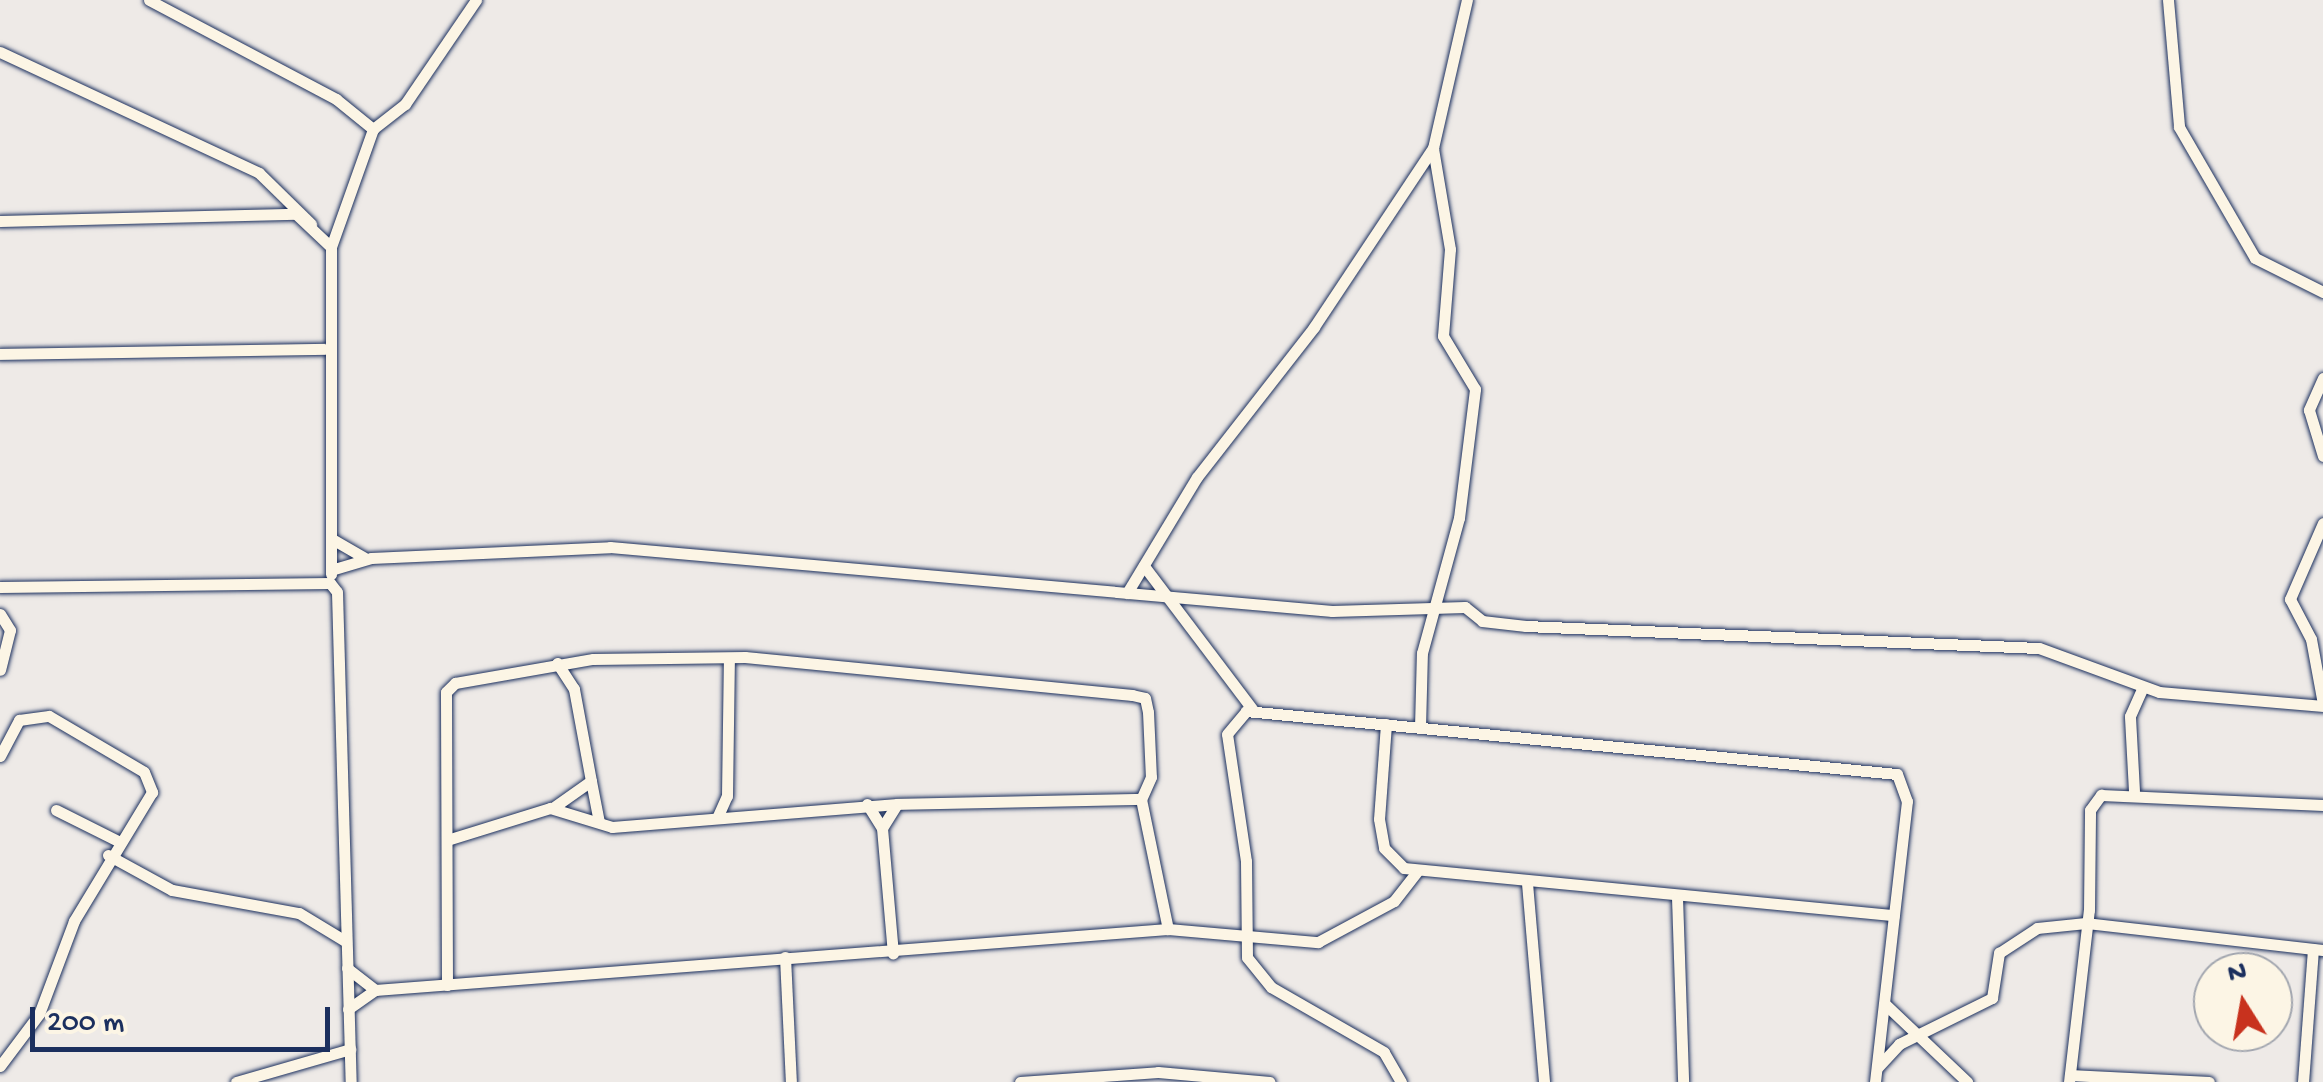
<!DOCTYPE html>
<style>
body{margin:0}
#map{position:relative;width:2323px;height:1082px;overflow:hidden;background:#eeeae7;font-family:"Gochi Hand",sans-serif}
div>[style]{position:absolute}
.roads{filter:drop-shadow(0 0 2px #1b2f5e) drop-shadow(0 0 2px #1b2f5e)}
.minor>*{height:11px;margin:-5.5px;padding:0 5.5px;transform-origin:5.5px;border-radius:5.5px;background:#fcf5e5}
span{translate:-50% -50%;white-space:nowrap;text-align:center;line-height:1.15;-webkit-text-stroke:8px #fcf5e5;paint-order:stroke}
.north{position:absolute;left:2193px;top:952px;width:100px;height:100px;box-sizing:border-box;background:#fcf5e5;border:2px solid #a2a6af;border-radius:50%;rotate:349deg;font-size:28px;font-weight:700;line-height:40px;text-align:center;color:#1b2f5e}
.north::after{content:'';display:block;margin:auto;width:35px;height:45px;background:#c8321e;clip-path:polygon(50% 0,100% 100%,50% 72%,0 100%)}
.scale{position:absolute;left:30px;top:1007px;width:300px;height:45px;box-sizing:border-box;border:5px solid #1b2f5e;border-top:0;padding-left:12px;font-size:30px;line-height:35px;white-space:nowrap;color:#1b2f5e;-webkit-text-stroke:8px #fcf5e5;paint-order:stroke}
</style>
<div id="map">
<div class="roads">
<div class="minor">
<i style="left:149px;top:0;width:212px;rotate:27.9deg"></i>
<i style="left:336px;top:99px;width:48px;rotate:39deg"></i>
<i style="left:2168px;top:0;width:127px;rotate:85deg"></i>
<i style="left:2179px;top:127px;width:151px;rotate:59.9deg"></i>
<i style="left:2255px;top:258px;width:76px;rotate:26.6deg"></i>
<i style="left:0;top:52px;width:286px;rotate:25deg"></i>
<i style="left:259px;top:173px;width:73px;rotate:44.4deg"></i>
<i style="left:0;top:221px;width:296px;rotate:-1.4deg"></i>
<i style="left:296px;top:214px;width:48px;rotate:43.3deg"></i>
<i style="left:0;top:354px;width:324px;rotate:-0.9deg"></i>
<i style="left:2323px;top:378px;width:35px;rotate:114deg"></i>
<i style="left:2309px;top:410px;width:48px;rotate:73.1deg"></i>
<i style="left:2323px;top:523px;width:83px;rotate:113.5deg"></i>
<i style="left:2290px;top:599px;width:45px;rotate:62.3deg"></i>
<i style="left:2311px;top:639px;width:66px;rotate:79.5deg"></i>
<i style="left:332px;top:539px;width:39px;rotate:30deg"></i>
<i style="left:1144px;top:566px;width:179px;rotate:52.9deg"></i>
<i style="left:331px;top:570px;width:42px;rotate:-16.7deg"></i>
<i style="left:371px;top:558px;width:239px;rotate:-2.6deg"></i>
<i style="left:610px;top:547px;width:725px;rotate:5.07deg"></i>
<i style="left:1332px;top:611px;width:133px;rotate:-1.7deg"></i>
<i style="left:1465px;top:607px;width:22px;rotate:39deg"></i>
<i style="left:1482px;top:621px;width:44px;rotate:6.5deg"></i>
<i style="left:1526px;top:626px;width:513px;rotate:2.46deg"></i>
<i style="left:2039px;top:648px;width:128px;rotate:20.1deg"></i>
<i style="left:2159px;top:692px;width:165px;rotate:4.9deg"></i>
<i style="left:331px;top:574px;width:327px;rotate:-90deg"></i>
<i style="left:331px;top:247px;width:125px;rotate:-70.4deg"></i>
<i style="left:373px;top:129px;width:41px;rotate:-38deg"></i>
<i style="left:405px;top:104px;width:126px;rotate:-55.7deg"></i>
<i style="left:0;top:587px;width:330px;rotate:-0.7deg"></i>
<i style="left:330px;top:583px;width:11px;rotate:52deg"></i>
<i style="left:337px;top:592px;width:490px;rotate:88.4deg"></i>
<i style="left:1127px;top:593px;width:135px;rotate:-58.9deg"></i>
<i style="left:1197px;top:477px;width:190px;rotate:-52deg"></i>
<i style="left:1314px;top:327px;width:215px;rotate:-56.4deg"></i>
<i style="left:1433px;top:148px;width:152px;rotate:-77.1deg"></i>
<i style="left:0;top:614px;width:19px;rotate:58deg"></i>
<i style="left:10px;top:630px;width:41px;rotate:104deg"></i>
<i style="left:1386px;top:724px;width:95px;rotate:94.2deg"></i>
<i style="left:1379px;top:819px;width:29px;rotate:80deg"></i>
<i style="left:1384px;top:848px;width:28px;rotate:45deg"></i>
<i style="left:1404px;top:868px;width:492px;rotate:5.5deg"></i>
<i style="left:1420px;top:727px;width:74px;rotate:-88.5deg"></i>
<i style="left:1422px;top:653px;width:140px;rotate:-74.7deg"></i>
<i style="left:1459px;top:518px;width:130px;rotate:-82.9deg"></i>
<i style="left:1475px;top:389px;width:62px;rotate:-121.1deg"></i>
<i style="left:1443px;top:336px;width:87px;rotate:-85.4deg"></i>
<i style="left:1450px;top:249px;width:102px;rotate:-99.6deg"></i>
<i style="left:0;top:756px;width:41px;rotate:-62.2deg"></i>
<i style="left:19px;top:720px;width:30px;rotate:-8deg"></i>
<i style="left:49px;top:716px;width:110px;rotate:30.5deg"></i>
<i style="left:144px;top:772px;width:22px;rotate:68deg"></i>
<i style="left:152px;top:792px;width:151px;rotate:121.2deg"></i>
<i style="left:74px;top:921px;width:99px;rotate:110.6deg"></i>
<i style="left:39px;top:1014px;width:65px;rotate:126.9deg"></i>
<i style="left:591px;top:781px;width:42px;rotate:79deg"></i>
<i style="left:2134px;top:791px;width:75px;rotate:-93.1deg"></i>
<i style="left:2130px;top:716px;width:32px;rotate:-66deg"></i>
<i style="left:867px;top:804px;width:28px;rotate:58deg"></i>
<i style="left:882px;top:828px;width:126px;rotate:85deg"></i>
<i style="left:897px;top:804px;width:244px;rotate:-1.2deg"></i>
<i style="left:1141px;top:799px;width:133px;rotate:78.3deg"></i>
<i style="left:554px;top:807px;width:45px;rotate:-35.1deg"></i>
<i style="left:591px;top:781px;width:94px;rotate:-100.5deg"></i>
<i style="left:574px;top:689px;width:31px;rotate:-123deg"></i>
<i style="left:56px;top:810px;width:69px;rotate:26.6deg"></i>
<i style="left:717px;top:818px;width:24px;rotate:-66deg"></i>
<i style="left:727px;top:796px;width:137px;rotate:-89.2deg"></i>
<i style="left:447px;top:840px;width:108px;rotate:-17.3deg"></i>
<i style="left:550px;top:808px;width:65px;rotate:17deg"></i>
<i style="left:612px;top:827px;width:286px;rotate:-4.6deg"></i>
<i style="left:897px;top:804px;width:28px;rotate:122deg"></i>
<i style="left:108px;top:855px;width:73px;rotate:28.7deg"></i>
<i style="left:172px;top:890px;width:129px;rotate:10.3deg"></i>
<i style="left:299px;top:913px;width:54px;rotate:31.3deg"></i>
<i style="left:1527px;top:883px;width:200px;rotate:85.1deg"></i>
<i style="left:1677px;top:897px;width:185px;rotate:88.1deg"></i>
<i style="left:785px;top:957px;width:125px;rotate:87.3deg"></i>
<i style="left:347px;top:968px;width:36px;rotate:38deg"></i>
<i style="left:447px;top:985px;width:293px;rotate:-90.2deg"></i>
<i style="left:446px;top:692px;width:13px;rotate:-45deg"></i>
<i style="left:455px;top:683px;width:140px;rotate:-9.9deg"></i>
<i style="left:593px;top:659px;width:152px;rotate:-0.8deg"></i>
<i style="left:745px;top:657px;width:389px;rotate:5.6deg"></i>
<i style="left:1132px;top:695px;width:13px;rotate:13deg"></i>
<i style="left:1145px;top:698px;width:14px;rotate:78deg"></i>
<i style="left:1148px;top:712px;width:65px;rotate:87.4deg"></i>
<i style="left:1151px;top:777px;width:24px;rotate:114deg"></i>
<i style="left:1886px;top:1005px;width:112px;rotate:43.5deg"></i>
<i style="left:348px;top:1009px;width:33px;rotate:-35deg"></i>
<i style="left:375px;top:990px;width:795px;rotate:-4.4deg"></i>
<i style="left:1168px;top:929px;width:151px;rotate:5deg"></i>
<i style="left:1318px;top:942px;width:86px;rotate:-28.3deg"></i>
<i style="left:1394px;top:901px;width:37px;rotate:-52deg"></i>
<i style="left:1877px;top:1068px;width:33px;rotate:-47deg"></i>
<i style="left:1899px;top:1044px;width:104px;rotate:-26.3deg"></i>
<i style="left:1992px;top:998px;width:46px;rotate:-81.2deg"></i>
<i style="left:1999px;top:953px;width:45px;rotate:-33.3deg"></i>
<i style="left:2037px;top:928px;width:49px;rotate:-5.8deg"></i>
<i style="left:2086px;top:923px;width:239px;rotate:6.5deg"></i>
<i style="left:2070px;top:1075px;width:139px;rotate:2.9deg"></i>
<i style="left:236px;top:1082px;width:119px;rotate:-16.1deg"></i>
<i style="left:1020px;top:1082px;width:138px;rotate:-4.1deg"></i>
<i style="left:1158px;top:1072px;width:112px;rotate:5.1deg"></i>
<i style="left:1401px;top:1082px;width:34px;rotate:-120deg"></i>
<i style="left:1384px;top:1052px;width:130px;rotate:-150.1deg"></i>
<i style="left:1271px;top:987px;width:38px;rotate:-129deg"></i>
<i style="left:1247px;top:957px;width:96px;rotate:-90.6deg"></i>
<i style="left:1246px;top:861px;width:128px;rotate:-98.5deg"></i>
<i style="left:1227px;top:734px;width:30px;rotate:-50deg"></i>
<i style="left:1246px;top:711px;width:654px;rotate:5.53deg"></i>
<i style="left:1897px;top:774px;width:29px;rotate:70deg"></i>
<i style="left:1907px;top:801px;width:283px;rotate:96.5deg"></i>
<i style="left:2069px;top:1082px;width:173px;rotate:-83.4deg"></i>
<i style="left:2089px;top:910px;width:100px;rotate:-89.4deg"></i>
<i style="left:2090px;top:810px;width:19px;rotate:-54deg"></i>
<i style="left:2101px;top:795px;width:222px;rotate:2.6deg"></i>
<i style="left:2303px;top:1082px;width:133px;rotate:-85.7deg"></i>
</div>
</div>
<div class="north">N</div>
<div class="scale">200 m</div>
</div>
